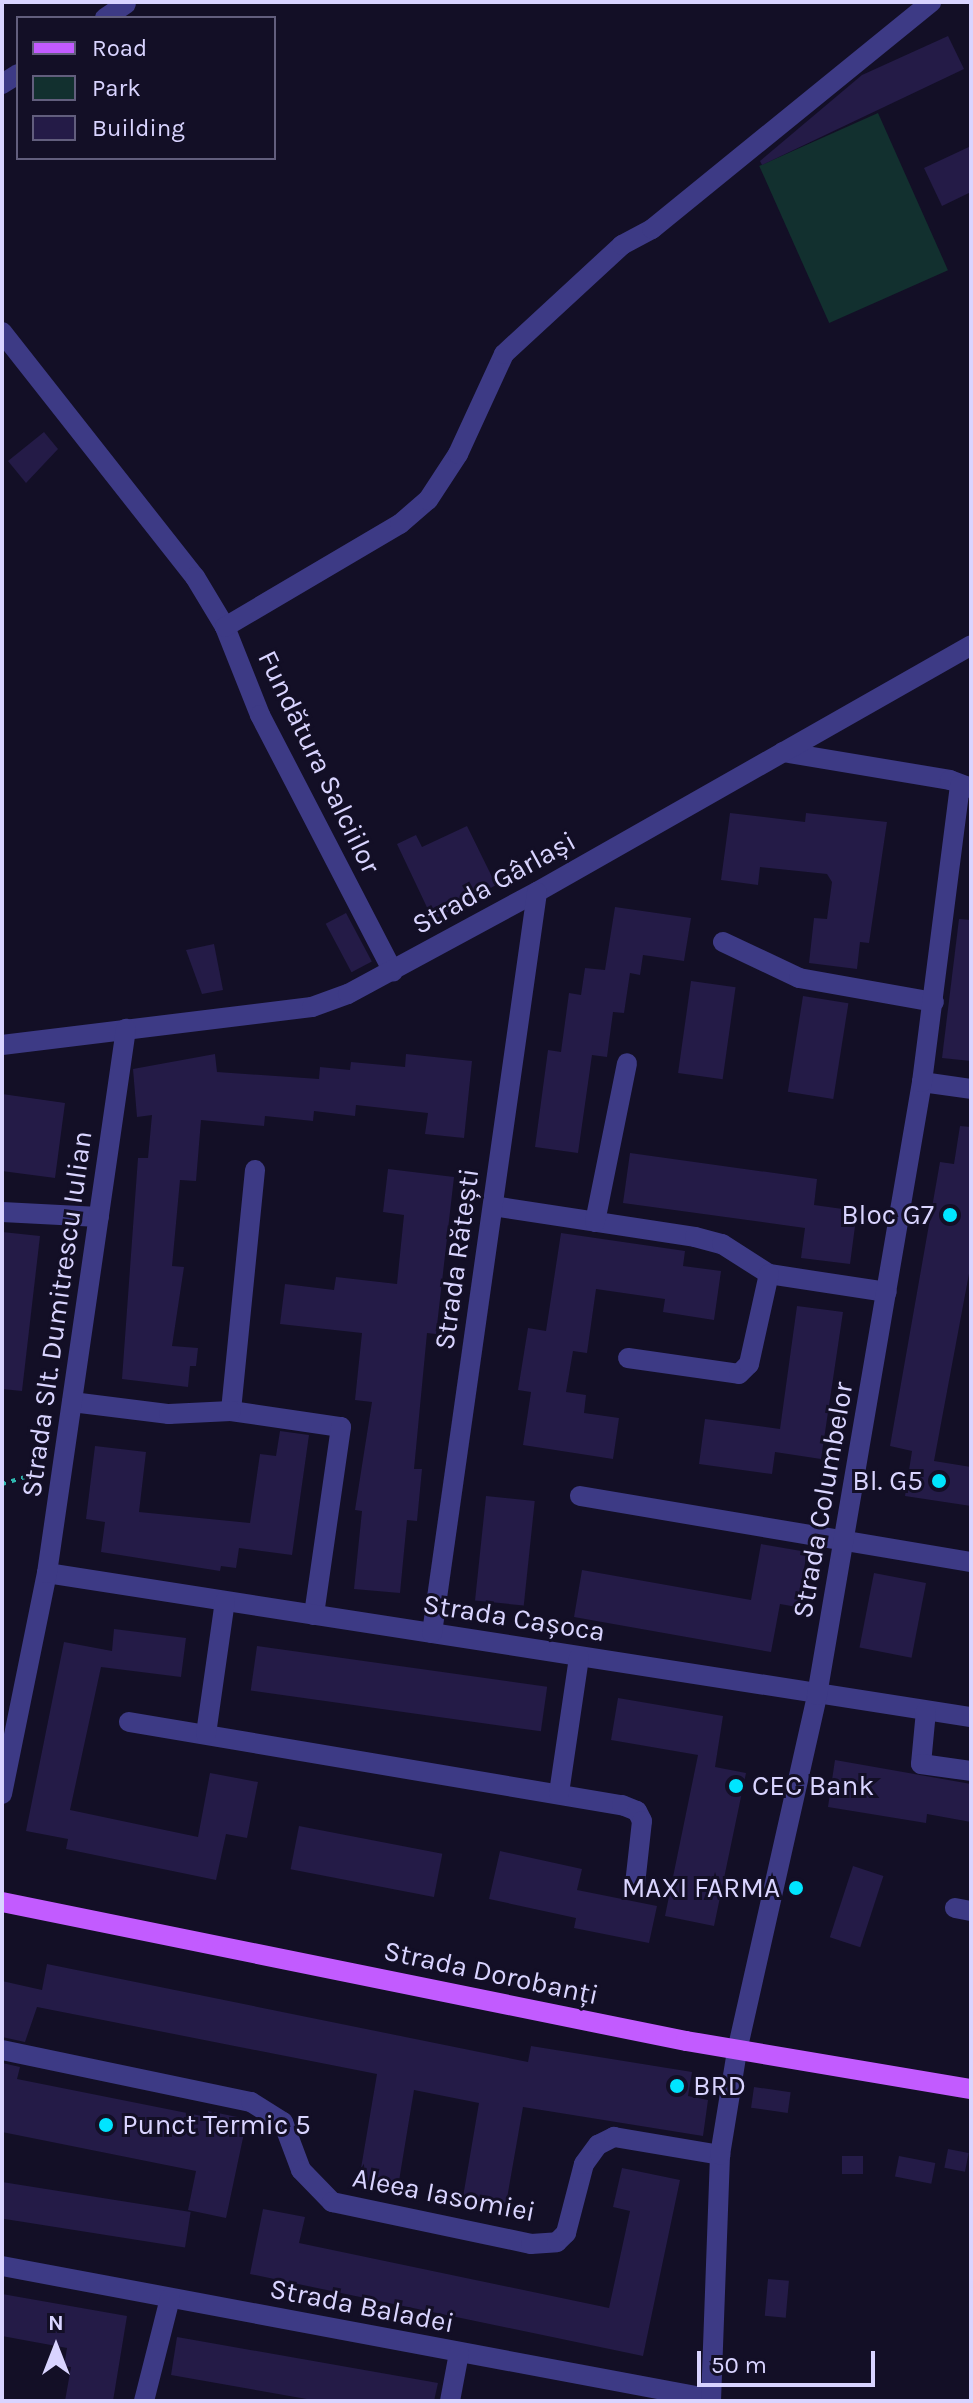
<!DOCTYPE html>
<meta charset="utf-8">
<style>
body{margin:0}
#map{position:relative;width:973px;height:2403px;overflow:hidden;background:#130f26;font-family:Karla,sans-serif}
div>[style]{position:absolute}
.green>*{inset:0;background:#12302f;transform-origin:0 0}
.building>*{inset:0;background:#241b47;transform-origin:0 0}
.path>*{height:4px;margin-top:-2px;transform-origin:0;background:repeating-linear-gradient(90deg,#2fb8b0 0 4px,transparent 0 10px)}
.minor>*{height:20px;margin:-10px;padding:0 10px;transform-origin:10px;border-radius:10px;background:#3d3a85}
.major>*{height:20px;margin:-10px;padding:0 10px;transform-origin:10px;border-radius:10px;background:#c25bff}
.dots>*{width:22px;height:22px;translate:-50% -50%;box-sizing:border-box;border:4px solid #130f26;border-radius:50%}
span{translate:-50% -50%;white-space:nowrap;text-align:center;line-height:1.15;-webkit-text-stroke:6px #130f26;paint-order:stroke}
.street-label{font-size:28px;color:#d9d4ff}
.poi-label{font-size:28px;color:#d9d4ff}
.right{translate:-100% -50%;text-align:right}
.left{translate:0 -50%;text-align:left}
.frame{position:absolute;inset:0;border:4px solid #d9d4ff;pointer-events:none}
.legend{position:absolute;left:16px;top:16px;width:260px;height:144px;box-sizing:border-box;background:#130f26;border:2px solid #625e7d;margin:0;padding:10px 14px;list-style:none;font-size:24px;color:#d9d4ff}
.legend li{display:flex;align-items:center;gap:16px;height:40px}
.legend b{width:40px;border:2px solid #625e7d}
.north{position:absolute;left:16px;top:2307px;width:80px;height:80px;-webkit-text-stroke:6px #130f26;paint-order:stroke;rotate:0deg;font-size:22px;font-weight:700;line-height:32px;text-align:center;color:#d9d4ff}
.north::after{content:'';display:block;margin:auto;width:28px;height:36px;background:#d9d4ff;clip-path:polygon(50% 0,100% 100%,50% 72%,0 100%)}
.scale{position:absolute;left:697px;top:2351px;width:178px;height:36px;box-sizing:border-box;border:4px solid #d9d4ff;border-top:0;padding-left:10px;font-size:24px;line-height:28px;white-space:nowrap;color:#d9d4ff;-webkit-text-stroke:6px #130f26;paint-order:stroke}
</style>
<div id="map">
<div class="green">
<i style="left:878px;top:113px;width:172px;height:130px;rotate:66deg"></i>
</div>
<div class="building">
<i style="clip-path:polygon(948px 36px,964px 69px,762px 165px,760px 161px,862px 75px)"></i>
<i style="clip-path:polygon(971px 146px,971px 192px,942px 206px,924px 168px)"></i>
<i style="clip-path:polygon(44px 432px,58px 449px,26px 483px,8px 461px)"></i>
<i style="clip-path:polygon(730px 813px,805px 822px,806px 813px,887px 822px,869px 943px,860px 942px,857px 969px,809px 963px,814px 918px,827px 919px,832px 882px,827px 874px,760px 867px,758px 885px,721px 880px)"></i>
<i style="clip-path:polygon(467px 826px,496px 885px,433px 920px,397px 844px,416px 835px,422px 847px)"></i>
<i style="clip-path:polygon(615px 907px,691px 918px,684px 961px,643px 955px,640px 975px,630px 973px,624px 1013px,613px 1012px,607px 1057px,592px 1055px,578px 1153px,535px 1147px,548px 1050px,561px 1052px,569px 993px,581px 995px,585px 968px,605px 970px)"></i>
<i style="left:346px;top:913px;width:55px;height:23px;rotate:62deg"></i>
<i style="clip-path:polygon(959px 919px,971px 920px,971px 1061px,942px 1058px)"></i>
<i style="clip-path:polygon(214px 944px,223px 990px,202px 994px,186px 950px)"></i>
<i style="left:691px;top:981px;width:45px;height:93px;rotate:8deg"></i>
<i style="left:803px;top:996px;width:46px;height:97px;rotate:9deg"></i>
<i style="clip-path:polygon(215px 1054px,217px 1072px,319px 1079px,320px 1067px,350px 1070px,351px 1062px,405px 1067px,406px 1054px,472px 1061px,464px 1138px,425px 1134px,428px 1113px,356px 1105px,355px 1116px,314px 1111px,313px 1121px,265px 1116px,264px 1126px,201px 1120px,196px 1181px,180px 1180px,172px 1266px,184px 1267px,172px 1346px,198px 1348px,196px 1366px,190px 1366px,188px 1387px,122px 1379px,138px 1158px,148px 1158px,152px 1115px,137px 1117px,133px 1069px)"></i>
<i style="clip-path:polygon(2px 1094px,65px 1103px,55px 1178px,2px 1171px)"></i>
<i style="clip-path:polygon(960px 1126px,971px 1127px,971px 1263px,934px 1461px,971px 1467px,971px 1506px,905px 1496px,912px 1451px,890px 1446px,940px 1162px,954px 1164px)"></i>
<i style="clip-path:polygon(630px 1153px,817px 1179px,814px 1205px,857px 1211px,850px 1264px,801px 1258px,805px 1228px,623px 1203px)"></i>
<i style="clip-path:polygon(388px 1169px,454px 1177px,436px 1334px,427px 1333px,414px 1469px,422px 1469px,417px 1521px,407px 1520px,400px 1593px,354px 1589px,362px 1511px,355px 1510px,372px 1402px,355px 1400px,362px 1333px,280px 1324px,285px 1284px,334px 1290px,336px 1277px,397px 1284px,404px 1215px,383px 1212px)"></i>
<i style="clip-path:polygon(2px 1232px,40px 1236px,22px 1391px,2px 1389px)"></i>
<i style="clip-path:polygon(561px 1233px,685px 1251px,683px 1266px,721px 1271px,714px 1320px,663px 1312px,665px 1299px,596px 1289px,587px 1353px,573px 1351px,566px 1392px,586px 1395px,584px 1413px,619px 1418px,613px 1459px,523px 1445px,531px 1392px,518px 1390px,528px 1328px,546px 1331px)"></i>
<i style="clip-path:polygon(797px 1306px,843px 1312px,821px 1459px,775px 1452px,772px 1474px,699px 1464px,705px 1419px,780px 1429px)"></i>
<i style="clip-path:polygon(280px 1431px,309px 1435px,292px 1555px,239px 1548px,236px 1568px,221px 1566px,220px 1571px,101px 1552px,105px 1522px,86px 1519px,95px 1446px,146px 1452px,139px 1512px,250px 1523px,260px 1454px,276px 1456px)"></i>
<i style="left:486px;top:1496px;width:49px;height:105px;rotate:6deg"></i>
<i style="clip-path:polygon(761px 1544px,807px 1552px,797px 1607px,780px 1604px,771px 1652px,574px 1617px,582px 1570px,751px 1600px)"></i>
<i style="left:874px;top:1573px;width:53px;height:76px;rotate:11deg"></i>
<i style="clip-path:polygon(114px 1629px,186px 1638px,181px 1677px,101px 1667px,70px 1810px,198px 1837px,210px 1773px,258px 1782px,247px 1838px,226px 1834px,216px 1880px,66px 1849px,68px 1839px,26px 1831px,64px 1642px,112px 1651px)"></i>
<i style="left:257px;top:1646px;width:293px;height:45px;rotate:8deg"></i>
<i style="clip-path:polygon(618px 1698px,723px 1716px,715px 1767px,746px 1773px,714px 1926px,665px 1916px,698px 1755px,611px 1740px)"></i>
<i style="clip-path:polygon(835px 1760px,971px 1784px,971px 1822px,927px 1814px,926px 1823px,828px 1807px)"></i>
<i style="left:299px;top:1826px;width:146px;height:44px;rotate:11deg"></i>
<i style="clip-path:polygon(500px 1851px,582px 1869px,577px 1890px,657px 1906px,649px 1943px,574px 1928px,576px 1918px,489px 1899px)"></i>
<i style="left:853px;top:1866px;width:32px;height:75px;rotate:18deg"></i>
<i style="clip-path:polygon(47px 1964px,528px 2062px,531px 2046px,692px 2072px,688px 2096px,708px 2100px,703px 2136px,523px 2107px,506px 2204px,463px 2197px,479px 2103px,414px 2090px,398px 2187px,359px 2180px,377px 2074px,37px 2007px,25px 2042px,2px 2037px,2px 1981px,42px 1990px)"></i>
<i style="clip-path:polygon(2px 2063px,20px 2067px,17px 2079px,207px 2117px,208px 2111px,247px 2119px,226px 2218px,188px 2210px,196px 2171px,2px 2132px)"></i>
<i style="left:754px;top:2087px;width:37px;height:21px;rotate:8deg"></i>
<i style="left:948px;top:2149px;width:21px;height:19px;rotate:11deg"></i>
<i style="left:842px;top:2156px;width:21px;height:18px"></i>
<i style="left:899px;top:2156px;width:37px;height:21px;rotate:11deg"></i>
<i style="clip-path:polygon(622px 2168px,680px 2180px,643px 2356px,250px 2274px,263px 2209px,305px 2217px,299px 2243px,609px 2308px,630px 2211px,613px 2207px)"></i>
<i style="left:2px;top:2182px;width:191px;height:36px;rotate:9deg"></i>
<i style="left:768px;top:2279px;width:21px;height:37px;rotate:5deg"></i>
<i style="clip-path:polygon(2px 2294px,127px 2316px,113px 2401px,65px 2401px,71px 2367px,64px 2366px,67px 2348px,2px 2336px)"></i>
<i style="clip-path:polygon(177px 2337px,438px 2383px,434px 2401px,318px 2401px,171px 2375px)"></i>
</div>
<div class="path">
<i style="left:2px;top:1484px;width:42px;rotate:-16.7deg"></i>
</div>
<div class="minor">
<i style="left:105px;top:18px;width:25px;rotate:-34deg"></i>
<i style="left:2px;top:84px;width:19px;rotate:-32deg"></i>
<i style="left:2px;top:332px;width:312px;rotate:51.8deg"></i>
<i style="left:195px;top:577px;width:58px;rotate:59deg"></i>
<i style="left:225px;top:627px;width:95px;rotate:68.3deg"></i>
<i style="left:260px;top:715px;width:289px;rotate:62.6deg"></i>
<i style="left:225px;top:627px;width:203px;rotate:-30.5deg"></i>
<i style="left:400px;top:524px;width:37px;rotate:-41deg"></i>
<i style="left:428px;top:500px;width:55px;rotate:-56.9deg"></i>
<i style="left:458px;top:454px;width:110px;rotate:-65.3deg"></i>
<i style="left:504px;top:354px;width:161px;rotate:-42.7deg"></i>
<i style="left:622px;top:245px;width:34px;rotate:-28deg"></i>
<i style="left:652px;top:229px;width:360px;rotate:-39.1deg"></i>
<i style="left:783px;top:752px;width:169px;rotate:9.5deg"></i>
<i style="left:950px;top:780px;width:22px;rotate:21deg"></i>
<i style="left:723px;top:942px;width:84px;rotate:25.3deg"></i>
<i style="left:799px;top:978px;width:137px;rotate:10.1deg"></i>
<i style="left:2px;top:1045px;width:312px;rotate:-7deg"></i>
<i style="left:312px;top:1007px;width:38px;rotate:-20deg"></i>
<i style="left:348px;top:994px;width:215px;rotate:-28.4deg"></i>
<i style="left:537px;top:892px;width:499px;rotate:-29.6deg"></i>
<i style="left:922px;top:1082px;width:49px;rotate:8.1deg"></i>
<i style="left:255px;top:1170px;width:242px;rotate:95.7deg"></i>
<i style="left:231px;top:1411px;width:111px;rotate:8.3deg"></i>
<i style="left:341px;top:1427px;width:190px;rotate:98.2deg"></i>
<i style="left:493px;top:1206px;width:204px;rotate:8.7deg"></i>
<i style="left:695px;top:1237px;width:28px;rotate:15deg"></i>
<i style="left:722px;top:1244px;width:56px;rotate:32.6deg"></i>
<i style="left:769px;top:1274px;width:119px;rotate:8.7deg"></i>
<i style="left:2px;top:1212px;width:97px;rotate:3deg"></i>
<i style="left:595px;top:1222px;width:162px;rotate:-78.6deg"></i>
<i style="left:628px;top:1358px;width:112px;rotate:8.2deg"></i>
<i style="left:739px;top:1374px;width:14px;rotate:-45deg"></i>
<i style="left:749px;top:1364px;width:92px;rotate:-77.5deg"></i>
<i style="left:72px;top:1402px;width:98px;rotate:7.1deg"></i>
<i style="left:169px;top:1414px;width:62px;rotate:-2.8deg"></i>
<i style="left:580px;top:1496px;width:397px;rotate:9.6deg"></i>
<i style="left:47px;top:1573px;width:935px;rotate:8.86deg"></i>
<i style="left:432px;top:1633px;width:748px;rotate:-81.93deg"></i>
<i style="left:926px;top:1711px;width:53px;rotate:95.4deg"></i>
<i style="left:921px;top:1764px;width:50px;rotate:8deg"></i>
<i style="left:129px;top:1722px;width:500px;rotate:9.6deg"></i>
<i style="left:622px;top:1805px;width:16px;rotate:22deg"></i>
<i style="left:637px;top:1811px;width:11px;rotate:63deg"></i>
<i style="left:642px;top:1821px;width:63px;rotate:96.3deg"></i>
<i style="left:206px;top:1734px;width:134px;rotate:-81.9deg"></i>
<i style="left:559px;top:1793px;width:137px;rotate:-81.6deg"></i>
<i style="left:2px;top:1794px;width:226px;rotate:-78.5deg"></i>
<i style="left:47px;top:1573px;width:550px;rotate:-81.74deg"></i>
<i style="left:955px;top:1908px;width:16px;rotate:11deg"></i>
<i style="left:2px;top:2050px;width:254px;rotate:11.8deg"></i>
<i style="left:251px;top:2102px;width:38px;rotate:32deg"></i>
<i style="left:283px;top:2122px;width:51px;rotate:69.4deg"></i>
<i style="left:301px;top:2170px;width:45px;rotate:45.9deg"></i>
<i style="left:332px;top:2202px;width:203px;rotate:11.9deg"></i>
<i style="left:531px;top:2244px;width:26px;rotate:-4deg"></i>
<i style="left:557px;top:2242px;width:13px;rotate:-45deg"></i>
<i style="left:566px;top:2233px;width:71px;rotate:-75.4deg"></i>
<i style="left:584px;top:2164px;width:24px;rotate:-54deg"></i>
<i style="left:598px;top:2145px;width:18px;rotate:-27deg"></i>
<i style="left:614px;top:2137px;width:108px;rotate:9.6deg"></i>
<i style="left:2px;top:2266px;width:721px;rotate:10.62deg"></i>
<i style="left:144px;top:2401px;width:106px;rotate:-75.8deg"></i>
<i style="left:450px;top:2401px;width:49px;rotate:-79.4deg"></i>
<i style="left:711px;top:2401px;width:246px;rotate:-87.9deg"></i>
<i style="left:720px;top:2155px;width:105px;rotate:-80.7deg"></i>
<i style="left:737px;top:2051px;width:365px;rotate:-77.3deg"></i>
<i style="left:817px;top:1695px;width:622px;rotate:-80.28deg"></i>
<i style="left:922px;top:1082px;width:299px;rotate:-82.7deg"></i>
</div>
<div class="major">
<i style="left:2px;top:1902px;width:698px;rotate:11.49deg"></i>
<i style="left:686px;top:2041px;width:289px;rotate:9.6deg"></i>
</div>
<div class="dots">
<i style="left:950px;top:1215px;background:#00e5ff"></i>
<i style="left:939px;top:1481px;background:#00e5ff"></i>
<i style="left:736px;top:1786px;background:#00e5ff"></i>
<i style="left:796px;top:1888px;background:#00e5ff"></i>
<i style="left:677px;top:2086px;background:#00e5ff"></i>
<i style="left:106px;top:2125px;background:#00e5ff"></i>
</div>
<div class="street-label">
<span style="left:319px;top:762px;rotate:64deg">Fundătura Salciilor</span>
<span style="left:494px;top:883px;rotate:-29deg">Strada Gârlași</span>
<span style="left:457px;top:1259px;rotate:-82deg">Strada Rătești</span>
<span style="left:57px;top:1314px;rotate:-82deg">Strada Slt. Dumitrescu Iulian</span>
<span style="left:823px;top:1500px;rotate:-80deg">Strada Columbelor</span>
<span style="left:514px;top:1618px;rotate:9deg">Strada Cașoca</span>
<span style="left:491px;top:1973px;rotate:12deg">Strada Dorobanți</span>
<span style="left:444px;top:2195px;rotate:11deg">Aleea Iasomiei</span>
<span style="left:362px;top:2306px;rotate:11deg">Strada Baladei</span>
</div>
<div class="poi-label">
<span class="right" style="left:934px;top:1215px">Bloc G7</span>
<span class="right" style="left:923px;top:1481px">Bl. G5</span>
<span class="left" style="left:752px;top:1786px">CEC Bank</span>
<span class="right" style="left:780px;top:1888px">MAXI FARMA</span>
<span class="left" style="left:693px;top:2086px">BRD</span>
<span class="left" style="left:122px;top:2125px">Punct Termic 5</span>
</div>
<div class="frame"></div>
<ul class="legend">
<li><b style="height:10px;background:#c25bff"></b>Road</li>
<li><b style="height:22px;background:#12302f"></b>Park</li>
<li><b style="height:22px;background:#241b47"></b>Building</li>
</ul>
<div class="north">N</div>
<div class="scale">50 m</div>
</div>
